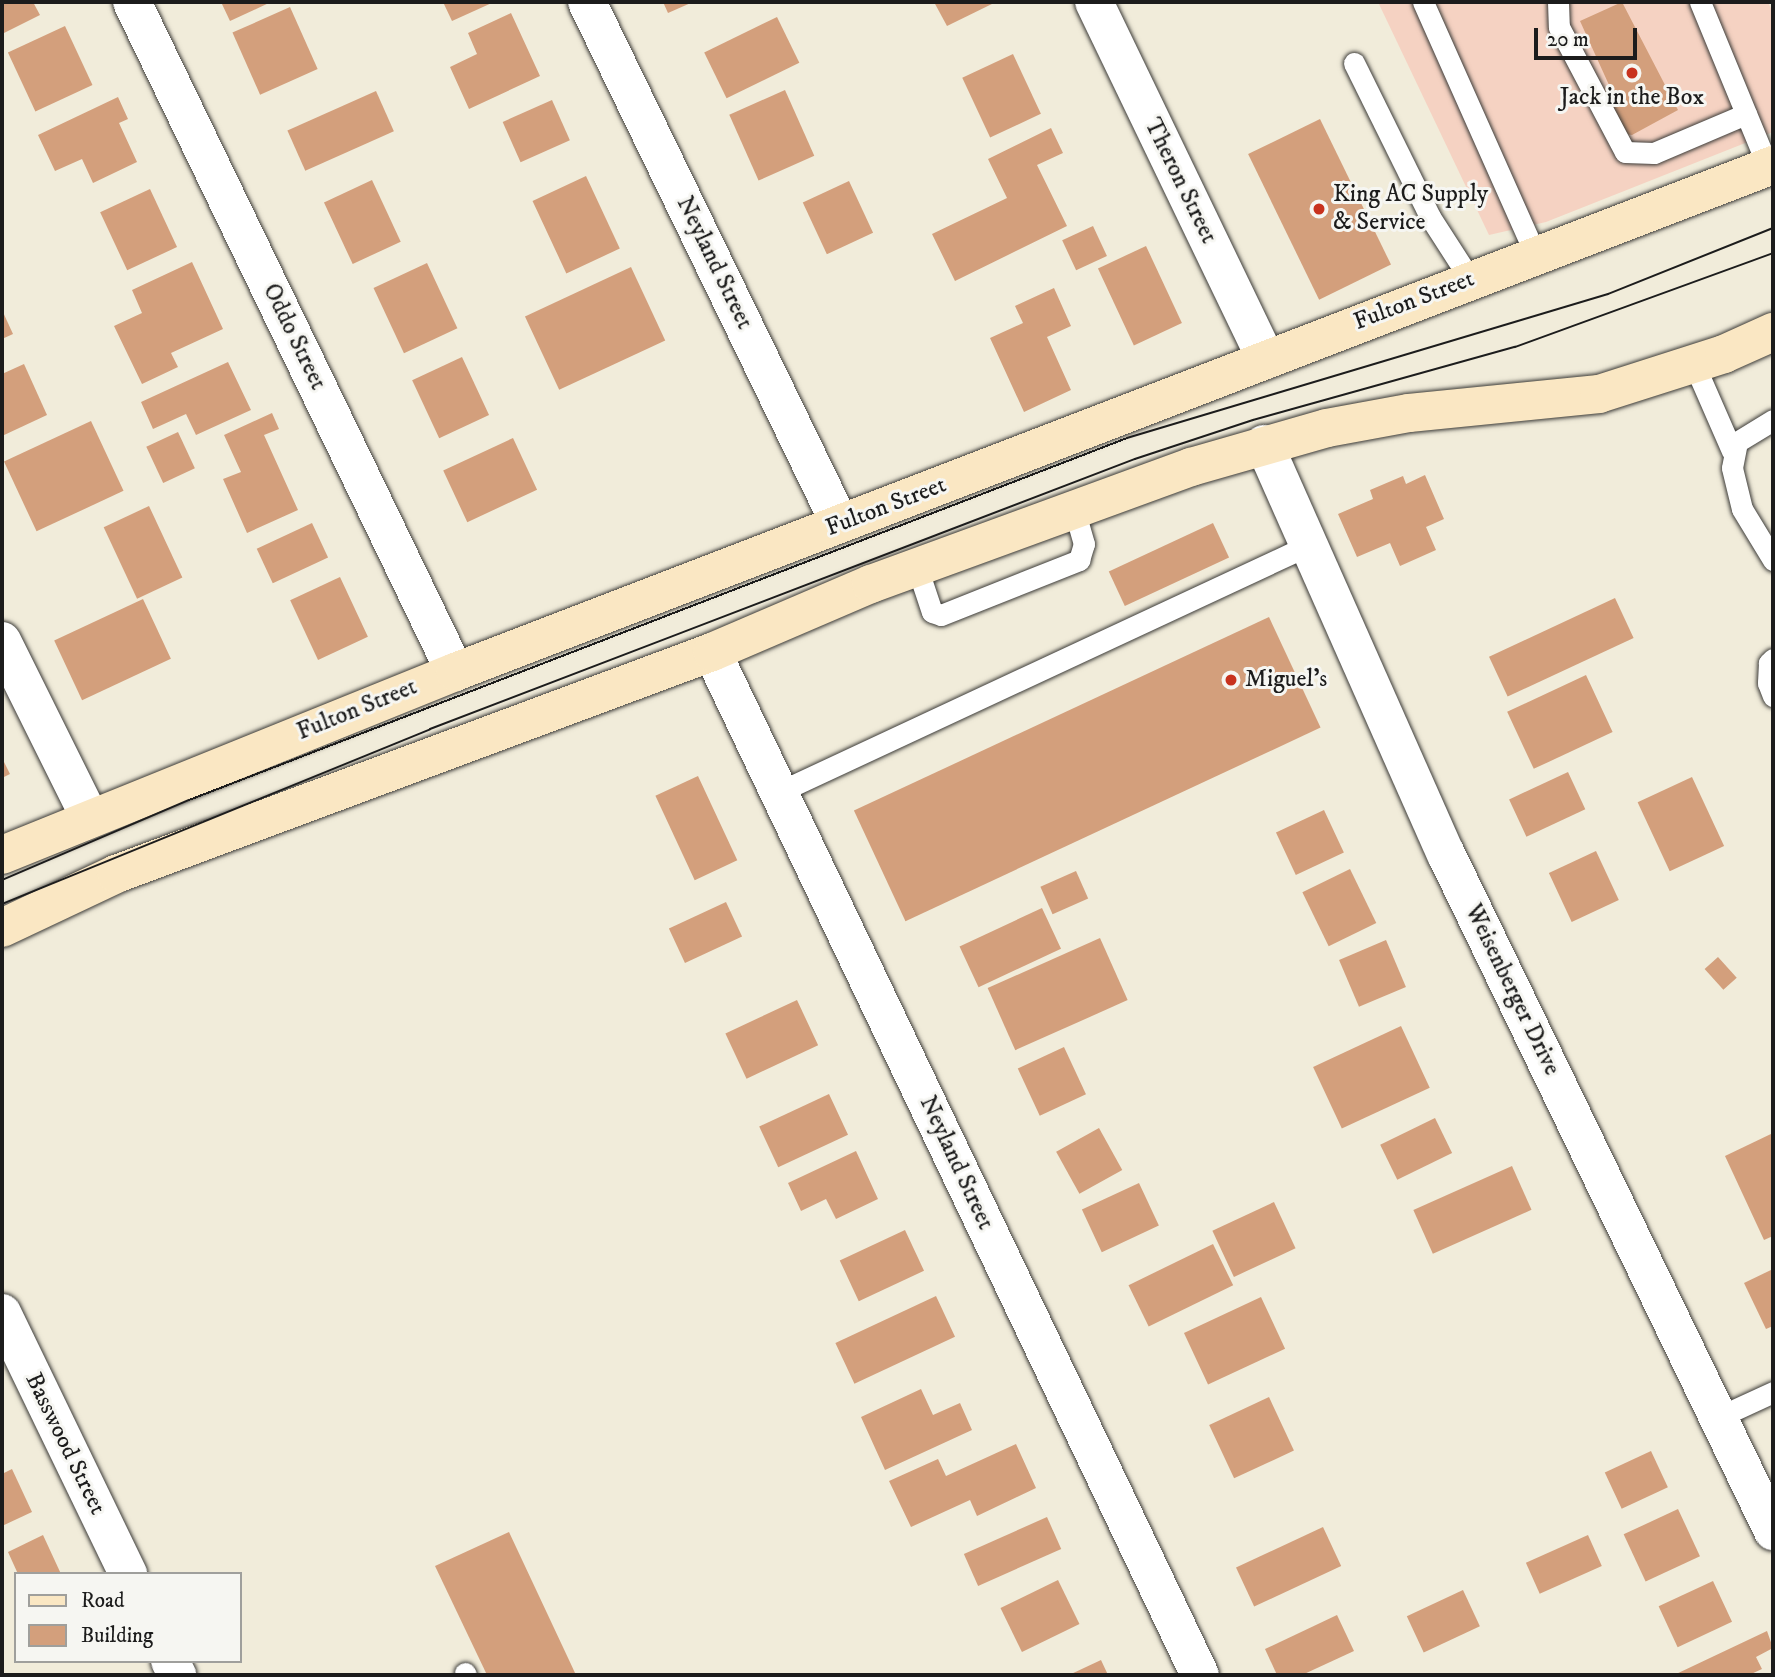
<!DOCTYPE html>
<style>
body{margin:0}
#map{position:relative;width:1775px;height:1677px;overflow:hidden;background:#f1ecda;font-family:"IM FELL DW Pica",serif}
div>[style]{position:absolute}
.built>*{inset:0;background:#f5d2c2}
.building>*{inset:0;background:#d39f7c;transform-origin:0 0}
.roads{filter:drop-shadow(0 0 2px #3c3b38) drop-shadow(0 0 2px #3c3b38)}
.service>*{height:21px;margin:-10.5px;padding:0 10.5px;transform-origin:10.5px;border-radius:10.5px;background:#fff}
.minor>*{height:38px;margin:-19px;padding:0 19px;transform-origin:19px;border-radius:19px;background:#fff}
.secondary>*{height:38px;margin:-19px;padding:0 19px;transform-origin:19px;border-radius:19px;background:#fae7c3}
.tram>*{height:2px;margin:-1px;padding:0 1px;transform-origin:1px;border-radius:1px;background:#1c1c1c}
.dots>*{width:19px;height:19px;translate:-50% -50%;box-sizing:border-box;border:4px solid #f6f6f2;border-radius:50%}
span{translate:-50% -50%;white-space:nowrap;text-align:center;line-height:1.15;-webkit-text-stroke:6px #f6f6f2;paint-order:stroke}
.poi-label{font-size:24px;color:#1c1c1c}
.left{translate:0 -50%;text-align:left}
.street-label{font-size:24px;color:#1c1c1c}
.frame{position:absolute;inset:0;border:4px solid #1c1c1c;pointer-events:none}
.legend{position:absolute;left:14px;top:1572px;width:228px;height:91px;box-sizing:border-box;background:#f6f6f2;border:2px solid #9f9f9c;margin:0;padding:9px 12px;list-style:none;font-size:21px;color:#1c1c1c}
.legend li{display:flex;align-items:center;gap:14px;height:35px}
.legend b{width:35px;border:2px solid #9f9f9c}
.scale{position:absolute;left:1534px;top:28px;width:103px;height:32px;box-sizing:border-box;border:4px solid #1c1c1c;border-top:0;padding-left:9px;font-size:21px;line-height:24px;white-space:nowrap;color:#1c1c1c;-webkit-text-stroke:5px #f6f6f2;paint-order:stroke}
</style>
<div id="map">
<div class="built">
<i style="clip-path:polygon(1378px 2px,1768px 2px,1773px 13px,1773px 132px,1546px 222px,1489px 235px)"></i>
</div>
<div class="building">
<i style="clip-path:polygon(2px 2px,33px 2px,40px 15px,2px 34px)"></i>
<i style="clip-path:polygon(221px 2px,271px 2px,230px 21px)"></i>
<i style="clip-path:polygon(443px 2px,494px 2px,452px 21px)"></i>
<i style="clip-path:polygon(663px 2px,693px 2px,668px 13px)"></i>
<i style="clip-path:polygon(934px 2px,996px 2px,947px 26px)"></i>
<i style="clip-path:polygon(1622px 2px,1678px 110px,1632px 135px,1626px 134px,1604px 88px,1609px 85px,1580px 21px)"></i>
<i style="left:290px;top:7px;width:68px;height:63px;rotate:66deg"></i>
<i style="clip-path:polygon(511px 13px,540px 76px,469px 109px,450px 67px,477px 54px,468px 33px)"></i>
<i style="left:777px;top:17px;width:51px;height:81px;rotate:64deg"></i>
<i style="left:65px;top:26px;width:65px;height:63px;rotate:65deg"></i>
<i style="left:1013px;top:54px;width:66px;height:56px;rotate:65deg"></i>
<i style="left:785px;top:90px;width:72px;height:61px;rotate:66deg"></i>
<i style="left:376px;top:91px;width:44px;height:97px;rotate:66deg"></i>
<i style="clip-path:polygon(118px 97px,128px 119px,119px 123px,137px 162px,93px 183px,82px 159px,55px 171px,38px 135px)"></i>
<i style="left:552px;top:100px;width:44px;height:54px;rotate:66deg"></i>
<i style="left:1320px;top:119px;width:162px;height:80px;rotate:64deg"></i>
<i style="clip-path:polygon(1051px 128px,1063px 153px,1037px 165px,1067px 226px,955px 281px,932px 234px,1007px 198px,988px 159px)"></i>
<i style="left:586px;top:176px;width:80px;height:59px;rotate:65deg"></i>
<i style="left:372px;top:180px;width:68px;height:53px;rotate:65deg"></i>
<i style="left:849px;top:181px;width:57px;height:51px;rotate:65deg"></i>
<i style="left:150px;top:189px;width:64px;height:55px;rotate:65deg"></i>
<i style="left:1093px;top:226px;width:33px;height:34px;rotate:65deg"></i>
<i style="left:1146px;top:246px;width:85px;height:53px;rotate:65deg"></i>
<i style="clip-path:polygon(192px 262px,223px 329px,171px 353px,178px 367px,142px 384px,114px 326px,142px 313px,132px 290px)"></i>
<i style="left:427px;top:263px;width:72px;height:59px;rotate:65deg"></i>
<i style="left:631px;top:267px;width:81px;height:117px;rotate:65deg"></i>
<i style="clip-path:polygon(1054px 288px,1071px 326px,1047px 337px,1071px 390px,1024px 412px,990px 338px,1023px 323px,1015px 306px)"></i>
<i style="clip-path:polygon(2px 310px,13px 334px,2px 339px)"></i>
<i style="left:462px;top:357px;width:64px;height:55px;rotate:65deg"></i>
<i style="clip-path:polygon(228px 362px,251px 410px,196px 435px,186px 414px,153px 429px,141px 402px)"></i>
<i style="clip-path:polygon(24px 364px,47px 415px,2px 436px,2px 374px)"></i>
<i style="clip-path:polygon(272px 413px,279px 429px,264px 435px,298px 510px,247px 533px,223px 479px,241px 472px,224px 435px)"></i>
<i style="left:91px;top:421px;width:77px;height:96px;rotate:65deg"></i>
<i style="left:178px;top:432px;width:40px;height:35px;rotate:65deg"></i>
<i style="left:513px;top:438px;width:57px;height:77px;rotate:65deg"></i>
<i style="clip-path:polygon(1425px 475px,1444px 519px,1426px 527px,1436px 550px,1400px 566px,1390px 543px,1357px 557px,1338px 514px,1373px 499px,1370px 490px,1403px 476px,1406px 484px)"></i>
<i style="left:149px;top:506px;width:79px;height:50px;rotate:65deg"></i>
<i style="left:312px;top:523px;width:38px;height:61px;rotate:65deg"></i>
<i style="left:1213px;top:523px;width:38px;height:115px;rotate:65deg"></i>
<i style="left:340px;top:577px;width:66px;height:55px;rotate:65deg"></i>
<i style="left:1615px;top:598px;width:44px;height:139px;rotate:65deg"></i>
<i style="left:143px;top:599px;width:66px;height:98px;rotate:65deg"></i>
<i style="left:1269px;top:617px;width:122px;height:458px;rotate:65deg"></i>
<i style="left:1586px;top:675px;width:63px;height:87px;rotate:65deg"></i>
<i style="clip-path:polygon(2px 758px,10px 774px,2px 778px)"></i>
<i style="left:1568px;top:772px;width:41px;height:65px;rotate:65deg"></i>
<i style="left:698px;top:776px;width:93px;height:47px;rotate:65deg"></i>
<i style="left:1692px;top:777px;width:76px;height:60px;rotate:65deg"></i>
<i style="left:1324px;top:810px;width:47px;height:53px;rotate:65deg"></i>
<i style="left:1596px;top:851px;width:54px;height:52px;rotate:65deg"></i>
<i style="left:1350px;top:869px;width:60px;height:53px;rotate:64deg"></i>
<i style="left:1076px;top:871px;width:30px;height:39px;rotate:66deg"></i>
<i style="left:726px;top:902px;width:38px;height:63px;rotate:65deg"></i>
<i style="left:1042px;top:908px;width:45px;height:91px;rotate:65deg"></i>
<i style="left:1100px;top:938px;width:68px;height:123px;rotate:66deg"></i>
<i style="left:1386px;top:940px;width:51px;height:51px;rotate:67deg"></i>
<i style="left:1718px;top:957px;width:28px;height:18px;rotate:48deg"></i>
<i style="left:797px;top:1000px;width:50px;height:79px;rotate:65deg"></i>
<i style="left:1401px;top:1026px;width:68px;height:97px;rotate:65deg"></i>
<i style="left:1064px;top:1047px;width:52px;height:51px;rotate:65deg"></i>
<i style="left:829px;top:1094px;width:45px;height:77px;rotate:65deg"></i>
<i style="left:1435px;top:1118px;width:39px;height:61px;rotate:64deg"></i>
<i style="left:1099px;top:1128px;width:48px;height:49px;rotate:61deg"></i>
<i style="clip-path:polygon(1773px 1133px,1773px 1236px,1764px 1240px,1725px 1156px)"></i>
<i style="clip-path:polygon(856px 1151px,878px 1199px,836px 1219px,826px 1199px,801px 1211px,788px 1183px)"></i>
<i style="left:1512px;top:1166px;width:48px;height:108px;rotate:66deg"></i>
<i style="left:1139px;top:1183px;width:47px;height:63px;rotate:65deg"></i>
<i style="left:1274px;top:1202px;width:51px;height:68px;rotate:65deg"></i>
<i style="left:905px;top:1230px;width:45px;height:72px;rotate:65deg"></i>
<i style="left:1213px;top:1244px;width:46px;height:94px;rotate:64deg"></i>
<i style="clip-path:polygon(1773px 1269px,1773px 1326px,1766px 1329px,1744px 1283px)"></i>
<i style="left:936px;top:1296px;width:45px;height:111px;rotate:65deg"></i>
<i style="left:1261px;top:1297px;width:57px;height:85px;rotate:65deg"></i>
<i style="clip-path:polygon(921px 1389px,933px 1415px,960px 1403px,972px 1430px,885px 1470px,861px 1417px)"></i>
<i style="left:1269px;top:1397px;width:59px;height:66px;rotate:65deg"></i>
<i style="clip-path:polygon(1016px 1444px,1036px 1488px,977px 1516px,970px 1500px,911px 1527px,889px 1481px,938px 1459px,946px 1476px)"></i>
<i style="left:1651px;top:1451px;width:40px;height:51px;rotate:65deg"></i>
<i style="clip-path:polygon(12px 1469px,32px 1512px,2px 1526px,2px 1474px)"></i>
<i style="left:1678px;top:1509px;width:52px;height:60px;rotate:65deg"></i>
<i style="left:1047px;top:1517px;width:35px;height:91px;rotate:66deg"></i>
<i style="left:1323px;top:1527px;width:43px;height:96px;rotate:65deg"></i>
<i style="clip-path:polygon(509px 1532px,576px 1675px,487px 1675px,435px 1566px)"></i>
<i style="clip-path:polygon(43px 1535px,61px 1574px,18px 1574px,8px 1552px)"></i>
<i style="left:1588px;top:1535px;width:34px;height:68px;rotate:66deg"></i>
<i style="left:1058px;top:1580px;width:49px;height:64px;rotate:64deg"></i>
<i style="left:1713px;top:1581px;width:45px;height:60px;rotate:65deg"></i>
<i style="left:1463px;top:1590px;width:40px;height:62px;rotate:65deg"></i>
<i style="clip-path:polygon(1337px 1615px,1354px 1651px,1302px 1675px,1277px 1675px,1265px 1649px)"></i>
<i style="clip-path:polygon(1767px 1631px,1773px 1648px,1756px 1657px,1762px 1669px,1749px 1675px,1674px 1675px)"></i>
<i style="clip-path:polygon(1101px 1660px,1108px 1675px,1069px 1675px)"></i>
</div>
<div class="roads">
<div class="service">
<i style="left:1423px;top:2px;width:276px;rotate:66deg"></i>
<i style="left:1558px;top:2px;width:25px;rotate:88deg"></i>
<i style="left:1559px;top:27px;width:141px;rotate:62.2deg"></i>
<i style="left:1625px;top:152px;width:29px;rotate:2deg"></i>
<i style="left:1654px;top:153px;width:100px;rotate:-23deg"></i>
<i style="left:1700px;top:2px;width:178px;rotate:67.6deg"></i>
<i style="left:1354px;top:63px;width:172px;rotate:63.7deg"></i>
<i style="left:1430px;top:217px;width:74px;rotate:57.2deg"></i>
<i style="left:1694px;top:364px;width:95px;rotate:66.4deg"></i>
<i style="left:1773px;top:420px;width:42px;rotate:148.6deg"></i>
<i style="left:1737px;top:442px;width:26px;rotate:101deg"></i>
<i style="left:1732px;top:468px;width:42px;rotate:76.3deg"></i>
<i style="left:1742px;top:509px;width:60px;rotate:58.7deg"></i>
<i style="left:917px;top:567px;width:47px;rotate:71.6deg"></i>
<i style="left:932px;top:612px;width:9px;rotate:18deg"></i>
<i style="left:941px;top:615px;width:149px;rotate:-21.7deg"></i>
<i style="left:1079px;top:560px;width:17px;rotate:-73deg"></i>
<i style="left:1084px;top:544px;width:35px;rotate:-106deg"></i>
<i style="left:1773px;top:659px;width:6px;rotate:135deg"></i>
<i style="left:1769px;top:663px;width:20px;rotate:93deg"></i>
<i style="left:1768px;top:683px;width:14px;rotate:69deg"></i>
<i style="left:779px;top:792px;width:585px;rotate:-24.99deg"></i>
<i style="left:1719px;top:1417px;width:60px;rotate:-24.8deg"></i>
<i style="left:465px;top:1673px;width:2px;rotate:63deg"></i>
</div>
<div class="minor">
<i style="left:132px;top:2px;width:744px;rotate:64.26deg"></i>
<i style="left:587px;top:2px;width:580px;rotate:64.14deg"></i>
<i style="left:1094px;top:2px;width:397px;rotate:64.3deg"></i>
<i style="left:1264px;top:444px;width:449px;rotate:66.1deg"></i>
<i style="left:1446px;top:854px;width:752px;rotate:64.22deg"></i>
<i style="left:2px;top:641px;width:195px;rotate:63.6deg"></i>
<i style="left:712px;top:652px;width:1133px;rotate:64.5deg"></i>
<i style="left:2px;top:1313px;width:290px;rotate:64.2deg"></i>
<i style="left:170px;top:1661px;width:16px;rotate:63deg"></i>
</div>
<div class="secondary">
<i style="left:2px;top:855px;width:489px;rotate:-22deg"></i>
<i style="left:455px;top:672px;width:1412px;rotate:-21.04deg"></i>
<i style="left:2px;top:928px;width:126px;rotate:-25.3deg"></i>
<i style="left:116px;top:874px;width:636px;rotate:-20.43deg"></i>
<i style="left:712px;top:652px;width:173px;rotate:-23.2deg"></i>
<i style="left:871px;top:584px;width:341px;rotate:-20.1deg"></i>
<i style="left:1191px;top:467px;width:141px;rotate:-16deg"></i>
<i style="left:1327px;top:428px;width:83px;rotate:-10.4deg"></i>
<i style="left:1409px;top:413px;width:191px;rotate:-5.7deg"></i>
<i style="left:1599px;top:394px;width:131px;rotate:-17.7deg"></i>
<i style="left:1724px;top:354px;width:54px;rotate:-24.2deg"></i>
</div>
</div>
<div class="tram">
<i style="left:2px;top:880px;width:203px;rotate:-23.2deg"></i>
<i style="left:189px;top:800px;width:1005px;rotate:-21.1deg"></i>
<i style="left:1127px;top:438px;width:502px;rotate:-16.67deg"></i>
<i style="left:1608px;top:294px;width:178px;rotate:-21.8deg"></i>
<i style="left:2px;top:904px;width:462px;rotate:-22.2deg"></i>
<i style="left:430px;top:729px;width:755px;rotate:-20.96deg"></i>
<i style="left:1135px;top:459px;width:124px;rotate:-18.3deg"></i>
<i style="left:1253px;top:420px;width:272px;rotate:-15.6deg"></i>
<i style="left:1515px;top:347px;width:275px;rotate:-20deg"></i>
</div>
<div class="dots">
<i style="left:1632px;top:73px;background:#c8321e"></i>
<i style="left:1319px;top:209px;background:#c8321e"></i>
<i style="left:1231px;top:680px;background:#c8321e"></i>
</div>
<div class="poi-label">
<span style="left:1632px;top:98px">Jack in the Box</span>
<span class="left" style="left:1333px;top:209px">King AC Supply<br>&amp; Service</span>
<span class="left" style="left:1245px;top:680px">Miguel's</span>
</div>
<div class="street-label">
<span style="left:1180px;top:181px;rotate:64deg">Theron Street</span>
<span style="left:714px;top:263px;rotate:64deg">Neyland Street</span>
<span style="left:1414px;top:301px;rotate:-21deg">Fulton Street</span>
<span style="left:294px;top:337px;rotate:64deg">Oddo Street</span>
<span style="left:886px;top:507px;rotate:-21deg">Fulton Street</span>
<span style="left:357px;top:710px;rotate:-22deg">Fulton Street</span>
<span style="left:1512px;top:990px;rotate:64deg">Weisenberger Drive</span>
<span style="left:956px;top:1163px;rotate:65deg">Neyland Street</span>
<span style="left:65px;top:1444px;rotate:64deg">Basswood Street</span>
</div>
<div class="frame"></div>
<ul class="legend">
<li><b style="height:9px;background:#fae7c3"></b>Road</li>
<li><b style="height:19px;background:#d39f7c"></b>Building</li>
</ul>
<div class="scale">20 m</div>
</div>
